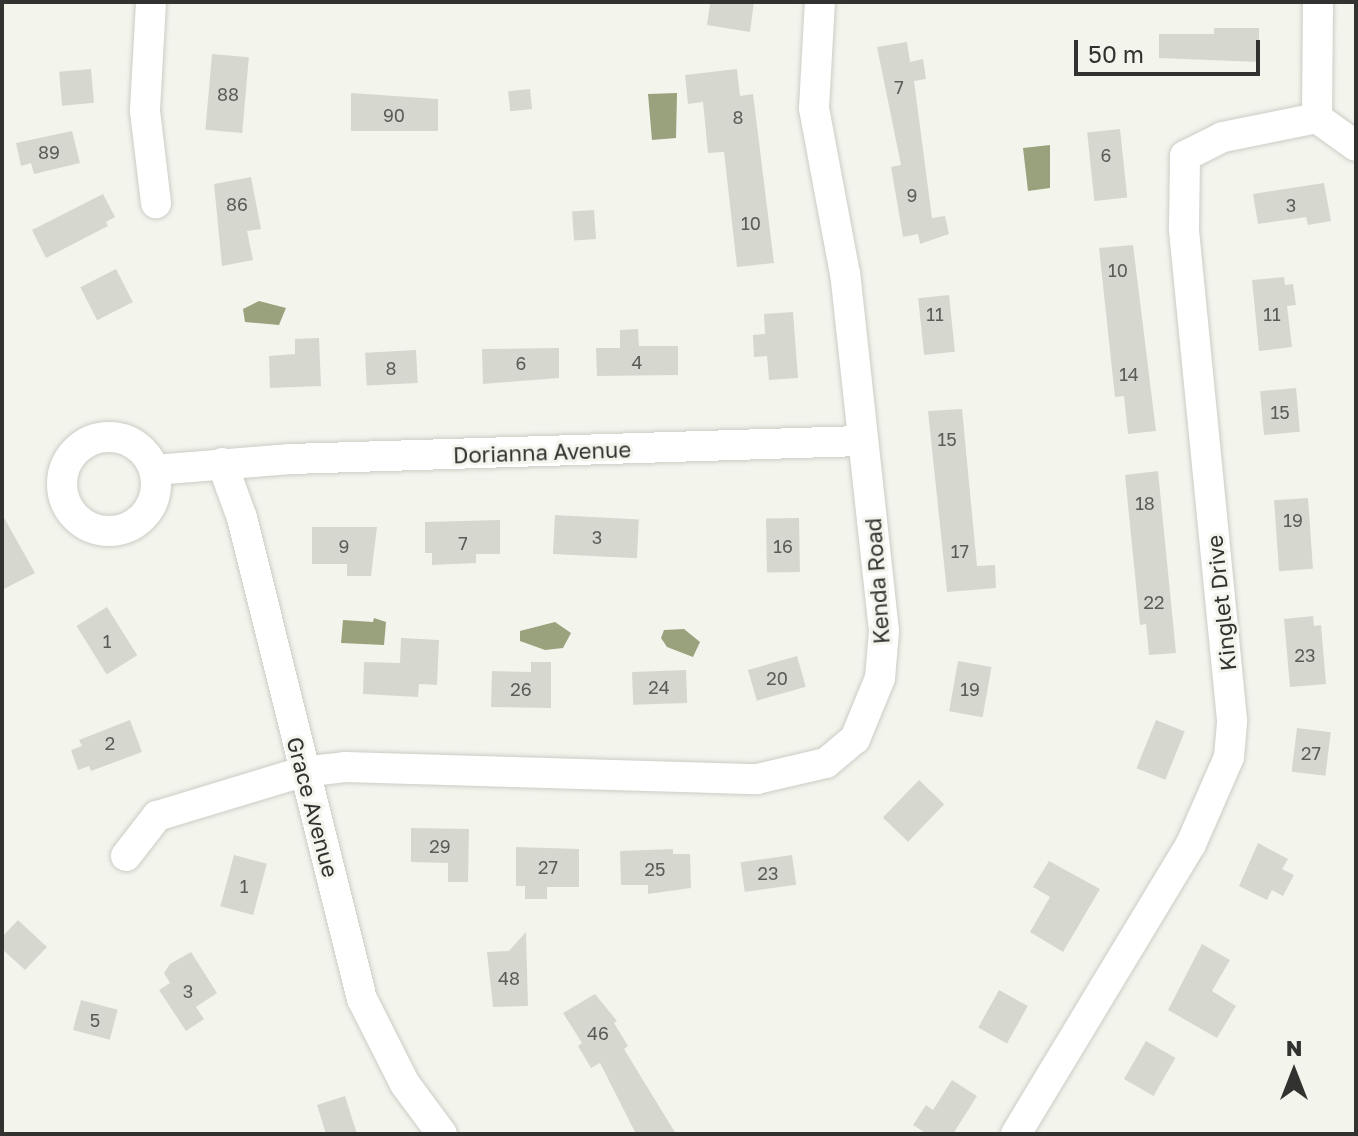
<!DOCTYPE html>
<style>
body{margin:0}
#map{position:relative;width:1358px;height:1136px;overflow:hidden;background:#f3f5ed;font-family:"Golos Text",sans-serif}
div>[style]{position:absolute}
.water>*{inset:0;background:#99a27c}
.building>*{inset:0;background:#d6d8d0;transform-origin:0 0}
.roads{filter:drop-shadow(0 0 2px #cbcdc5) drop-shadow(0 0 2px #cbcdc5)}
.minor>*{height:30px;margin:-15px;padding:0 15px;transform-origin:15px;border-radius:15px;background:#fff}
.minor>.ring{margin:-15px;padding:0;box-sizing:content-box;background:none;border:30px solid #fff;border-radius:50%}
span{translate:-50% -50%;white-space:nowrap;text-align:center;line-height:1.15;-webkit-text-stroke:6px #f3f5ed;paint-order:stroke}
.number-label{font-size:18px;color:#5b5c58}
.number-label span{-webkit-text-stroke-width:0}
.street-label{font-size:22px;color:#323330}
.frame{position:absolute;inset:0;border:4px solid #323330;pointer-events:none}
.north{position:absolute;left:1254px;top:1032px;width:80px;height:80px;-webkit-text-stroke:6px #f3f5ed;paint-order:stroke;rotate:0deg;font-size:22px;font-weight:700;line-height:32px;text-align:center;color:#323330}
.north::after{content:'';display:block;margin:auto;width:28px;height:36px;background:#323330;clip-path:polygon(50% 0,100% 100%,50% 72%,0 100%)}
.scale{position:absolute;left:1074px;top:40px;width:186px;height:36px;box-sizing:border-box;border:4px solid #323330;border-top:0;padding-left:10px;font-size:24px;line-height:28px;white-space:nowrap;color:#323330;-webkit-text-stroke:6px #f3f5ed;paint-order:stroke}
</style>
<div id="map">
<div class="water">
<i style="clip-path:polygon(677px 93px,676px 138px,652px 140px,648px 94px)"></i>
<i style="clip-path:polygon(1050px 145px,1050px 188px,1028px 191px,1023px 148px)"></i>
<i style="clip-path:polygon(259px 301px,286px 308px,279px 325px,245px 322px,243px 309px)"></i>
<i style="clip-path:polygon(374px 618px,386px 622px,384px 645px,341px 643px,343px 620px,373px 622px)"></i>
<i style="clip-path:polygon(555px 622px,571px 633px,563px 648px,545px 650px,520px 641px,520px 631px)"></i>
<i style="clip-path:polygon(684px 629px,700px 642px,693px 657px,667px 647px,661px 638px,664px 630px)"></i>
</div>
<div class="building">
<i style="clip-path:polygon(720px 2px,754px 2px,750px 32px,707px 25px,710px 4px)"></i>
<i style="clip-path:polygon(1214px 28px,1259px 28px,1259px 62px,1159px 58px,1159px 34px,1214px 34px)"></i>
<i style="clip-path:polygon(907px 42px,910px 62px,923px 59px,926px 79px,914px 81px,932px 218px,945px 216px,949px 234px,920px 244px,918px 234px,903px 237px,891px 167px,901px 165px,877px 47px)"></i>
<i style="left:212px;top:54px;width:37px;height:76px;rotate:5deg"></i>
<i style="left:91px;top:69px;width:34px;height:32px;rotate:85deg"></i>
<i style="clip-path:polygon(737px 69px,740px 96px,753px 94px,774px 263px,737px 267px,724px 152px,708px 153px,703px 102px,688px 104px,685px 75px)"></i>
<i style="left:530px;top:89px;width:20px;height:22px;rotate:84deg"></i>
<i style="clip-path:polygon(351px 93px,438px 99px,438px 131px,351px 131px)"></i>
<i style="left:1120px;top:129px;width:69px;height:33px;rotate:84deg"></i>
<i style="clip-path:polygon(72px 131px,80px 163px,34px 174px,31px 163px,21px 166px,16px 143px)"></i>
<i style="clip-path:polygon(251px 177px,261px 229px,247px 231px,253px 260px,222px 266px,214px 184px)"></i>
<i style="clip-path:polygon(1324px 183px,1331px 221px,1308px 225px,1306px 217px,1258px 224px,1253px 194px)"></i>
<i style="clip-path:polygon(103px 194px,115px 217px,106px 222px,108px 226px,46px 258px,32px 230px)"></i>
<i style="left:594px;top:210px;width:29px;height:22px;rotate:86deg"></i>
<i style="clip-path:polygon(1133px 245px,1156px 431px,1128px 434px,1124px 396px,1115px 397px,1099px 248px)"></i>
<i style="left:116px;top:269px;width:37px;height:40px;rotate:63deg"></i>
<i style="clip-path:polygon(1284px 277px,1285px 285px,1293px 284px,1296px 305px,1287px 306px,1292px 347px,1259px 351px,1252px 280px)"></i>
<i style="left:949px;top:295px;width:57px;height:31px;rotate:84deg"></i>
<i style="clip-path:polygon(793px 312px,798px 378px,769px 380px,767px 356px,754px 357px,753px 335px,765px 334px,764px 314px)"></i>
<i style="clip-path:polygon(638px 329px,639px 346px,678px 346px,678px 375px,597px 376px,596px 348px,620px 348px,620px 330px)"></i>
<i style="clip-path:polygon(319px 338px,321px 386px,270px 388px,269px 356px,295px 354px,295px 339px)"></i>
<i style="clip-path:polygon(559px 348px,559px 378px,483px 384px,482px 349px)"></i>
<i style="left:416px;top:350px;width:33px;height:51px;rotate:87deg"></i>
<i style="left:1296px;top:388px;width:44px;height:36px;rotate:85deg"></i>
<i style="clip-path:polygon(962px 409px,977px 566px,995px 565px,996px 588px,947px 592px,928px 411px)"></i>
<i style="clip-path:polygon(1158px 471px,1176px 653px,1149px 655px,1146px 624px,1140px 625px,1125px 475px)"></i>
<i style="left:1308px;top:498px;width:71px;height:34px;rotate:86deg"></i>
<i style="clip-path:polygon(2px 514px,35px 573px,2px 590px)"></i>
<i style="left:555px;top:515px;width:84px;height:39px;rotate:3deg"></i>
<i style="left:799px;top:518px;width:54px;height:33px;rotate:89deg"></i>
<i style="clip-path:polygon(500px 520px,500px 554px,476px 554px,476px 563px,432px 565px,432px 553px,425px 553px,425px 522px)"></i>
<i style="clip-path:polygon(312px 527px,377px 527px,371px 576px,347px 576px,347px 564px,312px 564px)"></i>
<i style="left:107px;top:607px;width:57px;height:36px;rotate:58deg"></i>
<i style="clip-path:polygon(1313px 616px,1314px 626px,1321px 625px,1326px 684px,1290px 687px,1284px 619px)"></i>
<i style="clip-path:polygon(401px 638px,439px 640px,437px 685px,419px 684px,418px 697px,363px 694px,364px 662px,400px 663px)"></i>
<i style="left:797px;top:656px;width:32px;height:51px;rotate:74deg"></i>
<i style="left:958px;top:661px;width:34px;height:51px;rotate:10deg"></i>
<i style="clip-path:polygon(531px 662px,551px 662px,551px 708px,491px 707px,492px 671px,531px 672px)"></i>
<i style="left:686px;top:670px;width:33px;height:54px;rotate:88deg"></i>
<i style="clip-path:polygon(130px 720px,142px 752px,91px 771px,89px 766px,78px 770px,71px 750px,82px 746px,79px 740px)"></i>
<i style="left:1156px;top:720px;width:31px;height:52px;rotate:22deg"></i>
<i style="left:1297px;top:728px;width:34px;height:44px;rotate:7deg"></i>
<i style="left:919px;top:780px;width:35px;height:52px;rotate:44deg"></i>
<i style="clip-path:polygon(411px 828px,469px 829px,468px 882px,448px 882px,448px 863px,411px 862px)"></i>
<i style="clip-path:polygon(1258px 843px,1288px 859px,1282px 869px,1294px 875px,1283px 896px,1272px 890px,1267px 900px,1239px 886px)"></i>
<i style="clip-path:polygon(516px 847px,579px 849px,579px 887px,547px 887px,547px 899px,525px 899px,525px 886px,516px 886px)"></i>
<i style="clip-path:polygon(673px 849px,673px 854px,690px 854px,691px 888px,648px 894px,648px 885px,621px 885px,620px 851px)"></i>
<i style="left:234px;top:855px;width:34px;height:53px;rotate:15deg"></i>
<i style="left:792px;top:855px;width:30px;height:52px;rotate:82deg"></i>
<i style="clip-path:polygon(1049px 861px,1100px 889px,1063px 952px,1030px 932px,1050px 897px,1033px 887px)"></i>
<i style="clip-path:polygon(18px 920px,47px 947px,25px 970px,2px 949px,2px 937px)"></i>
<i style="clip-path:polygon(526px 932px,528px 1006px,493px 1007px,487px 952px,509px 951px)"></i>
<i style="clip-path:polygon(1202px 944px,1230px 960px,1212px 991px,1236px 1006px,1217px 1038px,1168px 1010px)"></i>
<i style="clip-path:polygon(191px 952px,217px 993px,196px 1007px,204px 1019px,186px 1031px,159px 990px,170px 983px,164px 973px,170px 964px)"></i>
<i style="left:999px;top:990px;width:33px;height:43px;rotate:29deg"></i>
<i style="clip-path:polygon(595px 994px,617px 1021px,614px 1023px,628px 1046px,624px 1049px,676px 1134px,636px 1134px,600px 1063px,591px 1068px,578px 1046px,582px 1043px,563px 1013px)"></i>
<i style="left:81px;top:1000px;width:38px;height:31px;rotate:15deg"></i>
<i style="left:1146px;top:1041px;width:34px;height:44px;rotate:30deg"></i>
<i style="clip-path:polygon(952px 1080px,977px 1096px,953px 1134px,927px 1134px,913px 1125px,926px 1105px,933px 1110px)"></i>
<i style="clip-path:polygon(345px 1096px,357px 1134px,326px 1134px,317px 1105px)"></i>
</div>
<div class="roads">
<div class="minor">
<i style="left:151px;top:2px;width:109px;rotate:93.2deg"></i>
<i style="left:145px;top:111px;width:93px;rotate:83.2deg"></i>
<i style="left:1318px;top:2px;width:116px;rotate:90.5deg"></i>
<i style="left:1317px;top:118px;width:48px;rotate:35.7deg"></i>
<i class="ring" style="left:62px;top:437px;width:64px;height:64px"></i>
<i style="left:222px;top:463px;width:59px;rotate:70deg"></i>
<i style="left:242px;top:518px;width:496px;rotate:76deg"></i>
<i style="left:362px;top:999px;width:95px;rotate:63.2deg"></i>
<i style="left:405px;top:1084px;width:62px;rotate:53.5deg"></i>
<i style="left:154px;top:470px;width:137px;rotate:-4.6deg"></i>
<i style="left:291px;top:459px;width:571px;rotate:-1.81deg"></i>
<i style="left:126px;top:856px;width:51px;rotate:-52.2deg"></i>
<i style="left:157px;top:816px;width:152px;rotate:-16.9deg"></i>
<i style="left:302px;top:772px;width:43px;rotate:-6.6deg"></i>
<i style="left:345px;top:767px;width:412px;rotate:1.7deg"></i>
<i style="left:757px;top:779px;width:71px;rotate:-13.1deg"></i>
<i style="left:826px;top:763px;width:38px;rotate:-40deg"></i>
<i style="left:855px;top:739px;width:66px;rotate:-67.7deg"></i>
<i style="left:880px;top:678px;width:47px;rotate:-85.1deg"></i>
<i style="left:884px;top:631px;width:359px;rotate:-96.2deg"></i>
<i style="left:845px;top:274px;width:169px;rotate:-100.6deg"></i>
<i style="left:814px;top:108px;width:106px;rotate:-86.8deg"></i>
<i style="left:1016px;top:1134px;width:339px;rotate:-58.9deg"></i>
<i style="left:1191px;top:844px;width:95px;rotate:-66.4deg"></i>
<i style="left:1229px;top:757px;width:37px;rotate:-85deg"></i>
<i style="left:1232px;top:720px;width:493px;rotate:-95.6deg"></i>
<i style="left:1184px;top:229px;width:73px;rotate:-89.2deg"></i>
<i style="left:1185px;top:156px;width:42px;rotate:-26.6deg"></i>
<i style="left:1223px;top:137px;width:96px;rotate:-11.4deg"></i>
</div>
</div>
<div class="number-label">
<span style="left:899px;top:87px">7</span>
<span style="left:228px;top:94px">88</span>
<span style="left:394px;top:115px">90</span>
<span style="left:738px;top:117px">8</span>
<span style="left:49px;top:152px">89</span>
<span style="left:1106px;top:155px">6</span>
<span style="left:912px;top:195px">9</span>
<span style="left:237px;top:204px">86</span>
<span style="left:1291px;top:205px">3</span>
<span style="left:751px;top:223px">10</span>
<span style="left:1118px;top:270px">10</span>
<span style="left:935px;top:314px">11</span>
<span style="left:1272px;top:314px">11</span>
<span style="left:637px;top:362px">4</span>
<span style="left:521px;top:363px">6</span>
<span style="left:391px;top:368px">8</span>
<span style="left:1129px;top:374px">14</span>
<span style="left:1280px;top:412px">15</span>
<span style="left:947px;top:439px">15</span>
<span style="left:1145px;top:503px">18</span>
<span style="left:1293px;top:520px">19</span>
<span style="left:597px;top:537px">3</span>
<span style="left:463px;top:543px">7</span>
<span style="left:344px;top:546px">9</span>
<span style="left:783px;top:546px">16</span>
<span style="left:960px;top:551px">17</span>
<span style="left:1154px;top:602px">22</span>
<span style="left:107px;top:641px">1</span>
<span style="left:1305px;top:655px">23</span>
<span style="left:777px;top:678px">20</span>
<span style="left:659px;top:687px">24</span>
<span style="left:521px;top:689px">26</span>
<span style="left:970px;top:689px">19</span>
<span style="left:110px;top:743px">2</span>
<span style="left:1311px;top:753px">27</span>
<span style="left:440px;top:846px">29</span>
<span style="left:548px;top:867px">27</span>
<span style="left:655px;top:869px">25</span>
<span style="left:768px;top:873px">23</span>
<span style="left:244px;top:886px">1</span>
<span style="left:509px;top:978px">48</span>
<span style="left:188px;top:991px">3</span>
<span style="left:95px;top:1020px">5</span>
<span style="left:598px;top:1033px">46</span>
</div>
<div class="street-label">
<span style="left:542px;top:452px;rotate:-2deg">Dorianna Avenue</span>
<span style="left:877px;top:581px;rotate:-94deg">Kenda Road</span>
<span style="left:1221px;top:603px;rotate:-96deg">Kinglet Drive</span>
<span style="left:313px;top:807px;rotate:75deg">Grace Avenue</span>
</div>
<div class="frame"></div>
<div class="north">N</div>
<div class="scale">50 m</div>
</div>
